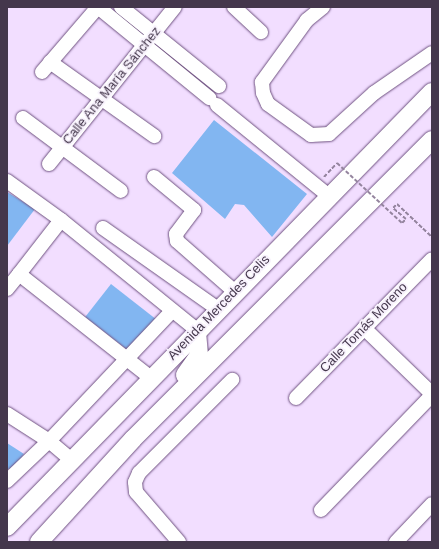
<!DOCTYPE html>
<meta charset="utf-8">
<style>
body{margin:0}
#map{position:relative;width:439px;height:549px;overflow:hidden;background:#f2deff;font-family:Arial,sans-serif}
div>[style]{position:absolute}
.building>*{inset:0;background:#82b6f1;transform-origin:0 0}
.path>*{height:2px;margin-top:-1px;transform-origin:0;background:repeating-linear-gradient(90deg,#94849e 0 4px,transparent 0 6px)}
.roads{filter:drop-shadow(0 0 1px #6e5180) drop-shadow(0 0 1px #6e5180)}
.minor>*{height:14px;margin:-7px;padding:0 7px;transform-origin:7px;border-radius:7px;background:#fff}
.major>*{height:18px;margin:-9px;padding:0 9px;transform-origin:9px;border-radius:9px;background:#fff}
.path-bridge>*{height:2px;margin-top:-1px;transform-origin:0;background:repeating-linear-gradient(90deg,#94849e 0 4px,transparent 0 6px)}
span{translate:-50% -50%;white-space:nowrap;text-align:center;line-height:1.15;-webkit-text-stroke:3.5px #f7f1fc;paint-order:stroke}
.street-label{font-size:13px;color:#44374c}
.frame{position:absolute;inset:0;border:8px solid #44374c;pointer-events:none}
</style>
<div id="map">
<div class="building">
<i style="clip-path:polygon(214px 120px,307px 194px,272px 237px,244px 205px,235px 204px,225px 219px,172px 173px)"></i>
<i style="clip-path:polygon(7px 192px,35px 209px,7px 246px)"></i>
<i style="left:111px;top:284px;width:56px;height:42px;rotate:38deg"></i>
<i style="clip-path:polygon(7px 443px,24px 454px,12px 471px,7px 468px)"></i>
</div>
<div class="path">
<i style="left:324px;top:177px;width:19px;rotate:-47deg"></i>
<i style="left:402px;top:223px;width:6px;rotate:-45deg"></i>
<i style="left:406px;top:219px;width:17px;rotate:-140deg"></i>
<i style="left:393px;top:208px;width:6px;rotate:-45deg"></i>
<i style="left:397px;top:204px;width:48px;rotate:43.3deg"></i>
</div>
<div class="roads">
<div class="minor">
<i style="left:98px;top:7px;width:144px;rotate:39.3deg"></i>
<i style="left:121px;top:7px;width:126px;rotate:38.9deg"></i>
<i style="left:234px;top:7px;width:37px;rotate:43deg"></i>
<i style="left:323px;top:7px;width:21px;rotate:141deg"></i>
<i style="left:307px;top:20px;width:77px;rotate:126deg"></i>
<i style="left:262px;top:82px;width:11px;rotate:85deg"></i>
<i style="left:263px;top:93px;width:12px;rotate:66deg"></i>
<i style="left:268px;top:104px;width:53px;rotate:35.8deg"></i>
<i style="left:311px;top:135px;width:18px;rotate:-3deg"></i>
<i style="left:329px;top:134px;width:61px;rotate:-42.3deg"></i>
<i style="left:374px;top:93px;width:70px;rotate:-34.6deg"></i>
<i style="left:50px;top:62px;width:128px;rotate:35.4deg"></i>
<i style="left:42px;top:72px;width:86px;rotate:-49.3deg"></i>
<i style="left:217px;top:105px;width:144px;rotate:39.1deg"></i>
<i style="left:23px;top:118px;width:122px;rotate:36.7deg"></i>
<i style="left:49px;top:164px;width:201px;rotate:-51.3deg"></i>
<i style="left:154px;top:177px;width:52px;rotate:39.5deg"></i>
<i style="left:194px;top:210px;width:30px;rotate:127deg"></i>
<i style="left:176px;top:234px;width:7px;rotate:82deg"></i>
<i style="left:177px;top:241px;width:77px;rotate:41.3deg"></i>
<i style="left:7px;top:181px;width:67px;rotate:35.8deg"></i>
<i style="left:103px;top:228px;width:141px;rotate:35.2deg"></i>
<i style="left:19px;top:274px;width:68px;rotate:-52.1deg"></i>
<i style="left:61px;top:220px;width:175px;rotate:39deg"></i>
<i style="left:7px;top:289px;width:19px;rotate:-51deg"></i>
<i style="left:19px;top:274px;width:168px;rotate:38.2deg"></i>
<i style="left:364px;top:328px;width:95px;rotate:44.1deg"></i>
<i style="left:296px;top:398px;width:194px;rotate:-45.6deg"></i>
<i style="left:7px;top:414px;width:50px;rotate:32.7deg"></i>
<i style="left:49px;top:441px;width:179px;rotate:-46.6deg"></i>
<i style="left:7px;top:481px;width:58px;rotate:-43.6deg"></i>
<i style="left:49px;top:441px;width:30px;rotate:40deg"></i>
<i style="left:321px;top:510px;width:160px;rotate:-46deg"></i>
<i style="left:179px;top:542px;width:66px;rotate:-130.7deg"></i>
<i style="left:136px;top:492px;width:10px;rotate:-96deg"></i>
<i style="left:135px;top:482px;width:10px;rotate:-66deg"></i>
<i style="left:139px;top:473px;width:132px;rotate:-45deg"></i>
<i style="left:396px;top:542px;width:52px;rotate:-46.5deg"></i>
</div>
<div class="major">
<i style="left:185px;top:375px;width:24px;rotate:-55deg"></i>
<i style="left:199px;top:355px;width:25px;rotate:-95deg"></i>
<i style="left:7px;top:527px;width:608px;rotate:-45.67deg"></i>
<i style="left:39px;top:542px;width:139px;rotate:-47.6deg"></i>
<i style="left:133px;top:439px;width:423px;rotate:-45deg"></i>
</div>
</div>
<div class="path-bridge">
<i style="left:337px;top:163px;width:88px;rotate:42.7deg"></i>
</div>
<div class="street-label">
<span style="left:112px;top:86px;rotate:-51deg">Calle Ana María Sánchez</span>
<span style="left:219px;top:308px;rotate:-46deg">Avenida Mercedes Celis</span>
<span style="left:364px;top:328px;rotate:-46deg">Calle Tomás Moreno</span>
</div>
<div class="frame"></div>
</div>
